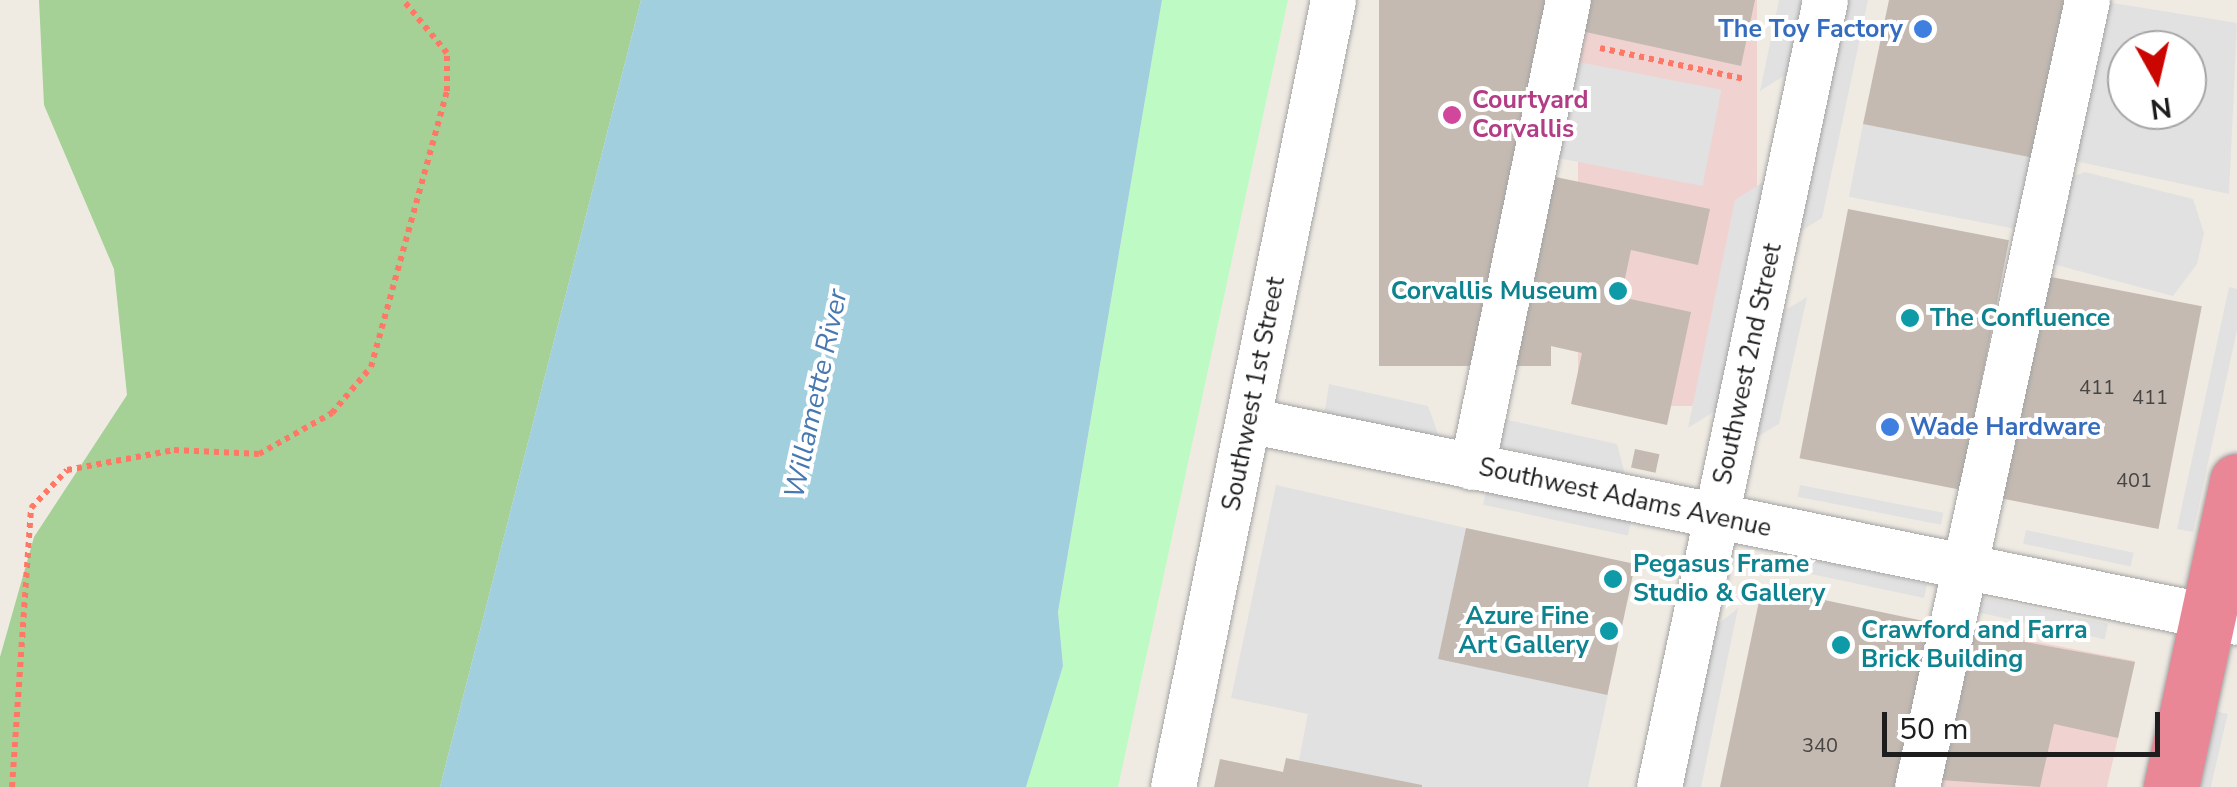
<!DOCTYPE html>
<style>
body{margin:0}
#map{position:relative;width:2237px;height:787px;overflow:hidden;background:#efebe3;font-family:"Nunito Sans",sans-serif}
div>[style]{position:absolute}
.commercial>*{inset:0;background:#f0d3d1;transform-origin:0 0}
.forest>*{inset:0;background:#a5d096}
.park>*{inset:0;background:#befbc4}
.parking>*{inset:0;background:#e1e1e1;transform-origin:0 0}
.water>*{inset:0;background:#a1cfde}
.building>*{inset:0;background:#c4bab2;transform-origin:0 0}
.path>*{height:6px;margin-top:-3px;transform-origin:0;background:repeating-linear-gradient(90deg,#fe7865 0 5px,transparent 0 10px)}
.roads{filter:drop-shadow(0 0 2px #a4a4a4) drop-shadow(0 0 2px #a4a4a4)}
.minor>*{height:45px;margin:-22.5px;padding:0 22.5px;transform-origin:22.5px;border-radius:22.5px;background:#fff}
.highway>*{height:55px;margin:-27.5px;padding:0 27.5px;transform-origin:27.5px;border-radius:27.5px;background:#e98797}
.dots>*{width:28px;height:28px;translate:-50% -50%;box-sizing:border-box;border:5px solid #fff;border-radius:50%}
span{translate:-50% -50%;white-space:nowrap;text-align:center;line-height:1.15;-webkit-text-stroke:8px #fff;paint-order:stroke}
.number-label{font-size:20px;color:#474442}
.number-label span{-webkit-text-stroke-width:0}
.shop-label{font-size:25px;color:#366cbe;font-weight:700}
.right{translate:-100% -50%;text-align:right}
.left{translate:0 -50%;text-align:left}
.hotel-label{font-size:25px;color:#b23c85;font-weight:700}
.culture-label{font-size:25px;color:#0d838f;font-weight:700}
.street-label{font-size:25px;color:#1d1d1d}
.water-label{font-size:28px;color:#4779b0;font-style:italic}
.north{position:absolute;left:2107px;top:30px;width:100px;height:100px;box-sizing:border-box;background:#fff;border:2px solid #a5a5a5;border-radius:50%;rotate:172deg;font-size:28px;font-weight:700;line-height:40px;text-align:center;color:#1d1d1d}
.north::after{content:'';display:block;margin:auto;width:35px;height:45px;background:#cb0500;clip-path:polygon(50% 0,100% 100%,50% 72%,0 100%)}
.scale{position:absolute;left:1882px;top:712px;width:278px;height:45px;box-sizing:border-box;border:5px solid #1d1d1d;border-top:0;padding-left:12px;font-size:30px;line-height:35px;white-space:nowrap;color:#1d1d1d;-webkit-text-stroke:8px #fff;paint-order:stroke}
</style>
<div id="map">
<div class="commercial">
<i style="left:1578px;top:0;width:179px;height:406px"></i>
<i style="clip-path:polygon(1954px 626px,2135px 661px,2107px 787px,1922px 787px)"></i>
</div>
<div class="forest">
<i style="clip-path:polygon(39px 0,641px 0,440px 787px,0 787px,0 657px,34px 537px,127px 395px,114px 269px,44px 105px)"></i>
</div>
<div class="park">
<i style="clip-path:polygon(1162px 0,1288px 0,1118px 787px,1026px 787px,1063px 666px,1058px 613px)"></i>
</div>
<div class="parking">
<i style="clip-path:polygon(1779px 0,1806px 0,1790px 72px,1760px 91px)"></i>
<i style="clip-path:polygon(1845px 0,1868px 0,1822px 218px,1791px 237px)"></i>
<i style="clip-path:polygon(evenodd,2094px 0,2237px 23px,2229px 194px,2061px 158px,2094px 0,2127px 50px,2187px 50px,2187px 110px,2127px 110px,2127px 50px)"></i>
<i style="left:1578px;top:62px;width:146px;height:98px;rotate:11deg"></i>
<i style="left:1863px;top:124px;width:174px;height:74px;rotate:11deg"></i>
<i style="clip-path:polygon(2085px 172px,2193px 199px,2204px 233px,2197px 264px,2173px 296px,2045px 262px,2066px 202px,2059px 181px)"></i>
<i style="clip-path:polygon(1768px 179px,1718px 409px,1688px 428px,1735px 200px)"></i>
<i style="clip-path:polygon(2229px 287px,2237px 289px,2237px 330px,2193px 532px,2177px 529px)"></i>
<i style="clip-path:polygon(1807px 297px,1779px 424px,1747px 443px,1774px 317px)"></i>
<i style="clip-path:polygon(1329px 384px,1428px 406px,1440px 439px,1324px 416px)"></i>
<i style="clip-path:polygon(1490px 416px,1617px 444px,1625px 474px,1498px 446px)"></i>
<i style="clip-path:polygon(1276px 485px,1466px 528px,1439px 658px,1608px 694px,1588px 787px,1424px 787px,1299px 760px,1308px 714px,1231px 698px)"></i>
<i style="left:1800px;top:485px;width:146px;height:12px;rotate:11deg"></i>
<i style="left:1486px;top:491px;width:148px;height:14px;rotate:12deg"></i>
<i style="left:2026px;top:530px;width:110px;height:14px;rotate:12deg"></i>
<i style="left:1794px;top:556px;width:136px;height:14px;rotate:12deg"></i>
<i style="left:1978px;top:596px;width:133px;height:16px;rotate:12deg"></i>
<i style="clip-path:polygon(1738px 608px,1701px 787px,1675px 787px,1707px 633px)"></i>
<i style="left:2215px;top:711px;width:13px;height:78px;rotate:13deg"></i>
</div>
<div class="water">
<i style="clip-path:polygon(641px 0,1162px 0,1058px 612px,1063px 666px,1026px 787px,440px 787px)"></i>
</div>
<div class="building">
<i style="left:1379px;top:0;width:172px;height:366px"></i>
<i style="clip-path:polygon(1578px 0,1755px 0,1741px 66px,1572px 29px)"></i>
<i style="clip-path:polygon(1889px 0,2067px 0,2034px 158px,1863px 124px)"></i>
<i style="clip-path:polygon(1541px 174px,1710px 209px,1698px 265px,1631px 250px,1621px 297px,1691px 312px,1667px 425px,1571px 404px,1582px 353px,1506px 336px)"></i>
<i style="left:1848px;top:209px;width:164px;height:254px;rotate:11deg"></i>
<i style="left:2031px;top:273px;width:174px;height:227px;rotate:11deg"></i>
<i style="left:1635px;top:449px;width:25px;height:19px;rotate:12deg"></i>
<i style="left:1466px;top:528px;width:173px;height:134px;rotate:12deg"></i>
<i style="clip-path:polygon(1762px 587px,1938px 624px,1903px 787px,1720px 787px)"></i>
<i style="clip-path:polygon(1960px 630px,2135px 662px,2118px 738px,2054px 724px,2040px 787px,1940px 780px)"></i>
<i style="clip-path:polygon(1286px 758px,1422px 785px,1422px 787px,1214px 787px,1220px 759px,1283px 772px)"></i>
</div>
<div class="path">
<i style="left:1600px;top:48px;width:148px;rotate:12.1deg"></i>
<i style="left:12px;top:787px;width:280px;rotate:-86.1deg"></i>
<i style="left:31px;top:508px;width:52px;rotate:-46.5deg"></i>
<i style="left:67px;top:470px;width:109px;rotate:-10.6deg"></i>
<i style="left:174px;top:450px;width:85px;rotate:2.7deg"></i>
<i style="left:259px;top:454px;width:84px;rotate:-29.3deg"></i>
<i style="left:332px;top:413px;width:60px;rotate:-49.7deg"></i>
<i style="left:371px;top:367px;width:286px;rotate:-74.6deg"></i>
<i style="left:447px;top:91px;width:38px;rotate:-90deg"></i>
<i style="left:447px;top:53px;width:69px;rotate:-129.7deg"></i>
</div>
<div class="roads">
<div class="minor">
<i style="left:1248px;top:420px;width:1009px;rotate:11.54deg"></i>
<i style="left:1472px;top:467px;width:477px;rotate:-78.4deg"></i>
<i style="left:1173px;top:787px;width:803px;rotate:-78.51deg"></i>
<i style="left:1659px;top:787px;width:804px;rotate:-78.09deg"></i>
<i style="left:1917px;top:787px;width:805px;rotate:-77.81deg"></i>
</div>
<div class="highway">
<i style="left:2171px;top:787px;width:313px;rotate:-77.8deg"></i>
</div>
</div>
<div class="dots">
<i style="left:1923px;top:29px;background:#3f7fe0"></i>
<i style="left:1452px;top:115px;background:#d1479c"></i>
<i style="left:1618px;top:291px;background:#0f9aa8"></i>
<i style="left:1910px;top:318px;background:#0f9aa8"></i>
<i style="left:1890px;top:427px;background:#3f7fe0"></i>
<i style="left:1613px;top:579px;background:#0f9aa8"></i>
<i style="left:1609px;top:631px;background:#0f9aa8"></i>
<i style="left:1841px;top:645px;background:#0f9aa8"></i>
</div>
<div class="number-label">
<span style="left:2097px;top:387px">411</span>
<span style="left:2150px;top:397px">411</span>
<span style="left:2134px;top:480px">401</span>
<span style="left:1820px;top:745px">340</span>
</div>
<div class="shop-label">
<span class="right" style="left:1903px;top:29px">The Toy Factory</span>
<span class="left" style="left:1910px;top:427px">Wade Hardware</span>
</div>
<div class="hotel-label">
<span class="left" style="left:1472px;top:115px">Courtyard<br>Corvallis</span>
</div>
<div class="culture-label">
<span class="right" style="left:1598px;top:291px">Corvallis Museum</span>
<span class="left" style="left:1930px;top:318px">The Confluence</span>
<span class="left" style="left:1633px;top:579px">Pegasus Frame<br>Studio &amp; Gallery</span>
<span class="right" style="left:1589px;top:631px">Azure Fine<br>Art Gallery</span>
<span class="left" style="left:1861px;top:645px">Crawford and Farra<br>Brick Building</span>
</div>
<div class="street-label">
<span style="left:1748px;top:364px;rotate:-78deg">Southwest 2nd Street</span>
<span style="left:1254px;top:394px;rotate:-79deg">Southwest 1st Street</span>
<span style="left:1625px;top:498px;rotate:12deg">Southwest Adams Avenue</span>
</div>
<div class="water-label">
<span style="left:816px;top:394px;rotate:-78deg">Willamette River</span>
</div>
<div class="north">N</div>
<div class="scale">50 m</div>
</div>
